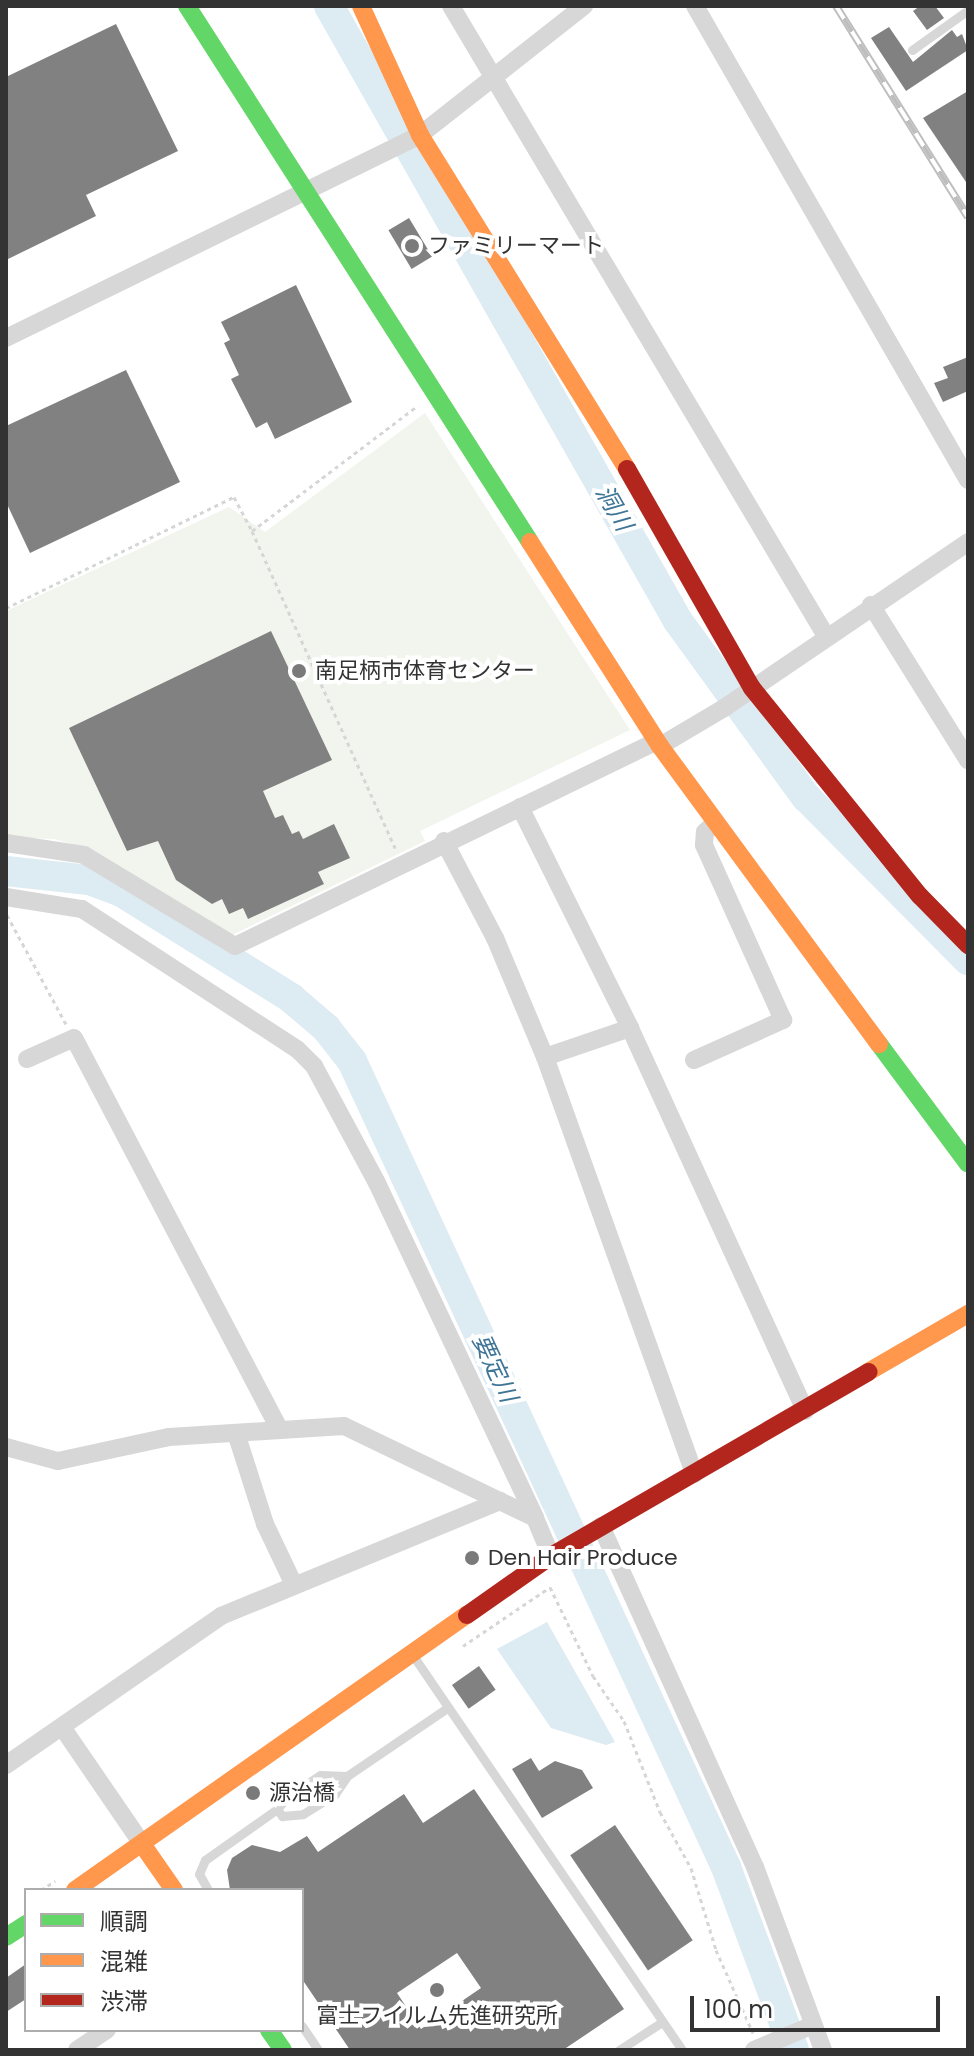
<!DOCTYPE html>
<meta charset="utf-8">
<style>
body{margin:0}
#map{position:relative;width:974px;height:2056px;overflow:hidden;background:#fff;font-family:Poppins,"Noto Sans JP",sans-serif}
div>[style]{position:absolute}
.green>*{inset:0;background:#f1f5ed}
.water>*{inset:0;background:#ddebf3}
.river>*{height:30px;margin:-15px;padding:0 15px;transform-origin:15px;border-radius:15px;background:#ddebf3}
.building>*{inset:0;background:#818181;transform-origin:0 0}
.path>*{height:3px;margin-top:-1.5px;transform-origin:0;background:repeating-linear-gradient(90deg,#d6d6d6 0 4px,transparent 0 8px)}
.lane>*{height:9px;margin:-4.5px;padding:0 4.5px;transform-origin:4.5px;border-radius:4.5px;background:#d7d7d7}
.street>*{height:18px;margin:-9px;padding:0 9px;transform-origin:9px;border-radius:9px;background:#d7d7d7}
.fast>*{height:18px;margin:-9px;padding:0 9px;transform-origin:9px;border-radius:9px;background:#63d668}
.slow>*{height:18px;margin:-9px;padding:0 9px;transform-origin:9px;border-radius:9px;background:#ff974d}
.jam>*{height:18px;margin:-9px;padding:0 9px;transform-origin:9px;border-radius:9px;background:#b3261e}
.rail>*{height:8px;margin-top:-4px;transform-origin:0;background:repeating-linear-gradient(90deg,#fff 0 15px,#bebebe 0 30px);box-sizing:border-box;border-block:2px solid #bebebe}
.dots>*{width:22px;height:22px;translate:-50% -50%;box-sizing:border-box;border:4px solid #fff;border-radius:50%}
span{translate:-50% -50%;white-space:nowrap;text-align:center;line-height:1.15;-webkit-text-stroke:8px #fff;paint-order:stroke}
.poi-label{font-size:22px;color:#333}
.left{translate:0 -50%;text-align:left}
.water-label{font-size:24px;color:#3f7597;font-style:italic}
.frame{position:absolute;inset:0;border:8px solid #333;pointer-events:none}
.legend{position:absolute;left:24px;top:1888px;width:280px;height:144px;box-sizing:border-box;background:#fff;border:2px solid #adadad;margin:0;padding:10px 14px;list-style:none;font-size:24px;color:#333}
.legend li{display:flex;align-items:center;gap:16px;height:40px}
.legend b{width:40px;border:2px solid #adadad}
.scale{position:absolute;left:690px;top:1996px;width:250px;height:36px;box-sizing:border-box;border:4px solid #333;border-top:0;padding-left:10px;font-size:24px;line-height:28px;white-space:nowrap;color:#333;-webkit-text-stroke:6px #fff;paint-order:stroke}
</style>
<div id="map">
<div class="green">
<i style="clip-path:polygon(425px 413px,630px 730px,420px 831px,425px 841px,228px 937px,95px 851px,54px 839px,6px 837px,6px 611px,229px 507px,265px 532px)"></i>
</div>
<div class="water">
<i style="clip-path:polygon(547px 1622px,615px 1742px,606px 1745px,551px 1728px,497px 1649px)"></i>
</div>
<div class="river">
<i style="left:329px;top:6px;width:707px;rotate:60.43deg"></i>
<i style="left:678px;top:621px;width:218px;rotate:54deg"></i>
<i style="left:806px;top:797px;width:230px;rotate:45.2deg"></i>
<i style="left:6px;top:871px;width:83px;rotate:6.2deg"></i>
<i style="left:89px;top:880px;width:33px;rotate:20deg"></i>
<i style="left:120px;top:891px;width:202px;rotate:32deg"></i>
<i style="left:291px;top:998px;width:46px;rotate:40.6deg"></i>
<i style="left:326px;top:1028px;width:42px;rotate:51.8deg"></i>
<i style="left:352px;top:1061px;width:889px;rotate:65.11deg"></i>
<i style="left:726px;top:1867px;width:195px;rotate:69.6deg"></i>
</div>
<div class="building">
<i style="clip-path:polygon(920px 6px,935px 6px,944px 18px,927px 30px,913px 11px)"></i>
<i style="clip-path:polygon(116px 24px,178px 151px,86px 195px,96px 216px,6px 260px,6px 77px)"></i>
<i style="clip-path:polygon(889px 27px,913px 62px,952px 30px,957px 37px,962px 34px,968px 50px,906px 91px,871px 38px)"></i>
<i style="clip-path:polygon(968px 91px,968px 185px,923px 118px)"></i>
<i style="left:409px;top:218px;width:45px;height:24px;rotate:59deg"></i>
<i style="clip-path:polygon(296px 285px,352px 402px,275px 439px,267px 422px,256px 428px,231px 379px,239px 375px,224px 343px,230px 340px,221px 322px)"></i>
<i style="clip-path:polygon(968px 357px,968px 391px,943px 402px,934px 383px,948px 378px,943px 367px)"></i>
<i style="clip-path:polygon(126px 370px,180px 482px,30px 553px,6px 502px,6px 426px)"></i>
<i style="clip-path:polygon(271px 631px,332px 760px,263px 791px,275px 818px,283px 815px,292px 834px,299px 831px,303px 839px,334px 824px,350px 858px,318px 872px,324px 884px,248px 919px,243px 908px,229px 914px,222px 899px,212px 904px,176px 880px,158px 841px,127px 851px,69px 728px)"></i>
<i style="left:479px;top:1666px;width:29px;height:33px;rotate:55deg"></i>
<i style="clip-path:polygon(531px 1758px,539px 1771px,555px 1761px,582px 1770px,593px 1788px,542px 1818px,512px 1769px)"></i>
<i style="clip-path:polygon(evenodd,474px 1789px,624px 2009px,563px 2050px,350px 2050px,302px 1979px,302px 1890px,230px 1890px,227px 1870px,232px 1858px,252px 1845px,280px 1852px,307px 1836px,318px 1852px,404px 1794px,423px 1823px,474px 1789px,457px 1953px,481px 1988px,421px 2029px,397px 1993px,457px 1953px)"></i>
<i style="left:615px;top:1825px;width:139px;height:54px;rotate:56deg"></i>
<i style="clip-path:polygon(26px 1964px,26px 1999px,6px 2012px,6px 1978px)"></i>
</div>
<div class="path">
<i style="left:252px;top:531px;width:348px;rotate:65.7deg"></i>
<i style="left:6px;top:608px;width:254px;rotate:-26deg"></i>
<i style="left:234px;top:497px;width:38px;rotate:62deg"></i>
<i style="left:252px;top:531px;width:207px;rotate:-37.1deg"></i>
<i style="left:7px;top:915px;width:124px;rotate:61.6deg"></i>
<i style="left:463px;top:1646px;width:105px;rotate:-34.1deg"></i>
<i style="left:550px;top:1587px;width:99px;rotate:64.2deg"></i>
<i style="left:593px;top:1676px;width:55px;rotate:55.4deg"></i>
<i style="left:624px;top:1721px;width:98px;rotate:68.4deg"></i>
<i style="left:660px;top:1812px;width:64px;rotate:61deg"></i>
<i style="left:691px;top:1868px;width:86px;rotate:73deg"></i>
<i style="left:716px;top:1950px;width:91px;rotate:66deg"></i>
<i style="left:41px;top:1890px;width:17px;rotate:-33deg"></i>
</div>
<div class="lane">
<i style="left:912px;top:50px;width:69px;rotate:-35.5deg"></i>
<i style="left:414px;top:1657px;width:476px;rotate:55.7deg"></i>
<i style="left:277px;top:1809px;width:9px;rotate:54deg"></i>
<i style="left:282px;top:1816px;width:21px;rotate:-5deg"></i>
<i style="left:303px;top:1814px;width:38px;rotate:-32deg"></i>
<i style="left:335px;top:1794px;width:22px;rotate:-56deg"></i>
<i style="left:208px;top:1890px;width:18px;rotate:-119deg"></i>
<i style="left:199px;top:1874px;width:15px;rotate:-67deg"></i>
<i style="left:205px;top:1860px;width:88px;rotate:-35.3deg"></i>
<i style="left:277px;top:1809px;width:17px;rotate:-50deg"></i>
<i style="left:288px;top:1796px;width:38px;rotate:-33deg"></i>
<i style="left:320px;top:1775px;width:27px;rotate:2deg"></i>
<i style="left:347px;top:1776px;width:121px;rotate:-34.2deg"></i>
<i style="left:302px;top:2026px;width:29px;rotate:56deg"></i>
<i style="left:619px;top:2050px;width:51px;rotate:-33.1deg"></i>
</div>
<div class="street">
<i style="left:451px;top:6px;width:733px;rotate:59.24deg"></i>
<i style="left:695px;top:6px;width:547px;rotate:60.06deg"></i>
<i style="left:420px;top:135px;width:209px;rotate:-38.2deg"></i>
<i style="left:6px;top:338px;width:457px;rotate:-26.1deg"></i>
<i style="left:871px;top:605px;width:183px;rotate:58deg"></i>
<i style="left:660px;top:746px;width:74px;rotate:-30.7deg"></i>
<i style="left:724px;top:708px;width:295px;rotate:-34.2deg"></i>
<i style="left:520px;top:807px;width:247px;rotate:63.5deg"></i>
<i style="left:630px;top:1028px;width:421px;rotate:65.4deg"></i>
<i style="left:444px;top:841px;width:110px;rotate:62.3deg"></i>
<i style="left:495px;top:938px;width:129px;rotate:67.2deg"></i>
<i style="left:545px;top:1057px;width:443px;rotate:70.3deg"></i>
<i style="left:6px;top:843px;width:79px;rotate:8.7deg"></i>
<i style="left:84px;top:855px;width:176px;rotate:31.1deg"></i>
<i style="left:235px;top:946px;width:469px;rotate:-25.9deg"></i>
<i style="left:6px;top:897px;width:77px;rotate:9deg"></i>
<i style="left:82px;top:909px;width:257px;rotate:33.1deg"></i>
<i style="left:297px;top:1049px;width:24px;rotate:45deg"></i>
<i style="left:314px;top:1066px;width:133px;rotate:61.7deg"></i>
<i style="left:377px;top:1183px;width:370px;rotate:64.7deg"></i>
<i style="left:545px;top:1057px;width:90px;rotate:-18.8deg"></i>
<i style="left:27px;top:1059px;width:51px;rotate:-24.1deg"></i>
<i style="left:74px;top:1038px;width:441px;rotate:62.3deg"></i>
<i style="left:694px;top:1060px;width:98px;rotate:-24.2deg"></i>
<i style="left:783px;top:1020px;width:192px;rotate:-114.3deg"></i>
<i style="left:704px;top:845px;width:13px;rotate:-86deg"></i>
<i style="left:705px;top:832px;width:13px;rotate:-42deg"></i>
<i style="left:236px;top:1433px;width:96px;rotate:72.3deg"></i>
<i style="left:265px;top:1524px;width:65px;rotate:64.6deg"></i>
<i style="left:6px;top:1447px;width:54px;rotate:15.1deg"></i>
<i style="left:58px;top:1461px;width:114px;rotate:-12.2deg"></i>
<i style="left:169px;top:1437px;width:175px;rotate:-3.6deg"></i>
<i style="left:344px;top:1426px;width:212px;rotate:25.7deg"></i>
<i style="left:535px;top:1518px;width:41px;rotate:67.2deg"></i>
<i style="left:601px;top:1526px;width:374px;rotate:65.7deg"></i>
<i style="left:755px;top:1867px;width:195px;rotate:69.6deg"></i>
<i style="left:62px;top:1727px;width:142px;rotate:55.6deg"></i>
<i style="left:6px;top:1765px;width:262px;rotate:-34.7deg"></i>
<i style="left:221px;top:1616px;width:302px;rotate:-22.4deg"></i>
<i style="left:77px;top:2050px;width:36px;rotate:-34deg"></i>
<i style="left:754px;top:2050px;width:64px;rotate:-23deg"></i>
</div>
<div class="fast">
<i style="left:187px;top:6px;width:636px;rotate:57.38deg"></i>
<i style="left:879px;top:1044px;width:149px;rotate:53.4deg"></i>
<i style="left:6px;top:1937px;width:24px;rotate:-33deg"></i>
<i style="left:269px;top:2030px;width:24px;rotate:55deg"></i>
</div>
<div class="slow">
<i style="left:361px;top:6px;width:142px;rotate:65.4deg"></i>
<i style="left:420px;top:135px;width:393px;rotate:58.2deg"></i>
<i style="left:530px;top:542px;width:242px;rotate:57.5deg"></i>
<i style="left:660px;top:746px;width:370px;rotate:53.7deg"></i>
<i style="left:868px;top:1372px;width:116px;rotate:-30.1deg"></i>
<i style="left:142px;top:1844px;width:56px;rotate:55.2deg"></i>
<i style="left:75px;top:1890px;width:479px;rotate:-35.1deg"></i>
</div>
<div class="jam">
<i style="left:627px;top:469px;width:252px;rotate:60.3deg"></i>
<i style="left:752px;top:688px;width:267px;rotate:51.1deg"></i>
<i style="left:920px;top:896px;width:69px;rotate:45.6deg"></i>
<i style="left:467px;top:1615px;width:103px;rotate:-35.1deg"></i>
<i style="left:551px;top:1556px;width:367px;rotate:-30.1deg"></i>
</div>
<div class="rail">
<i style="left:836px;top:6px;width:249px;rotate:58deg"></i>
</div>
<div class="dots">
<i style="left:412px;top:246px;background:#7a7a7a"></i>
<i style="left:299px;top:671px;background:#7a7a7a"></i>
<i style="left:472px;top:1558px;background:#7a7a7a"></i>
<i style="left:253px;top:1793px;background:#7a7a7a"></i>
<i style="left:437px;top:1990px;background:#7a7a7a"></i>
</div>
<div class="poi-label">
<span class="left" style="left:428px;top:246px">ファミリーマート</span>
<span class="left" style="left:315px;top:671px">南足柄市体育センター</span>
<span class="left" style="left:488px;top:1558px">Den Hair Produce</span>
<span class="left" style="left:269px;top:1793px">源治橋</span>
<span style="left:437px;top:2016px">富士フイルム先進研究所</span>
</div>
<div class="water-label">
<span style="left:614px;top:508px;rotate:60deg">洞川</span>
<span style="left:495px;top:1368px;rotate:65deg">要定川</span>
</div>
<div class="frame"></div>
<ul class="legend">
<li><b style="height:10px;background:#63d668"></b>順調</li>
<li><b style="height:10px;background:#ff974d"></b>混雑</li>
<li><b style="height:10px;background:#b3261e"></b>渋滞</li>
</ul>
<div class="scale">100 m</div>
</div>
